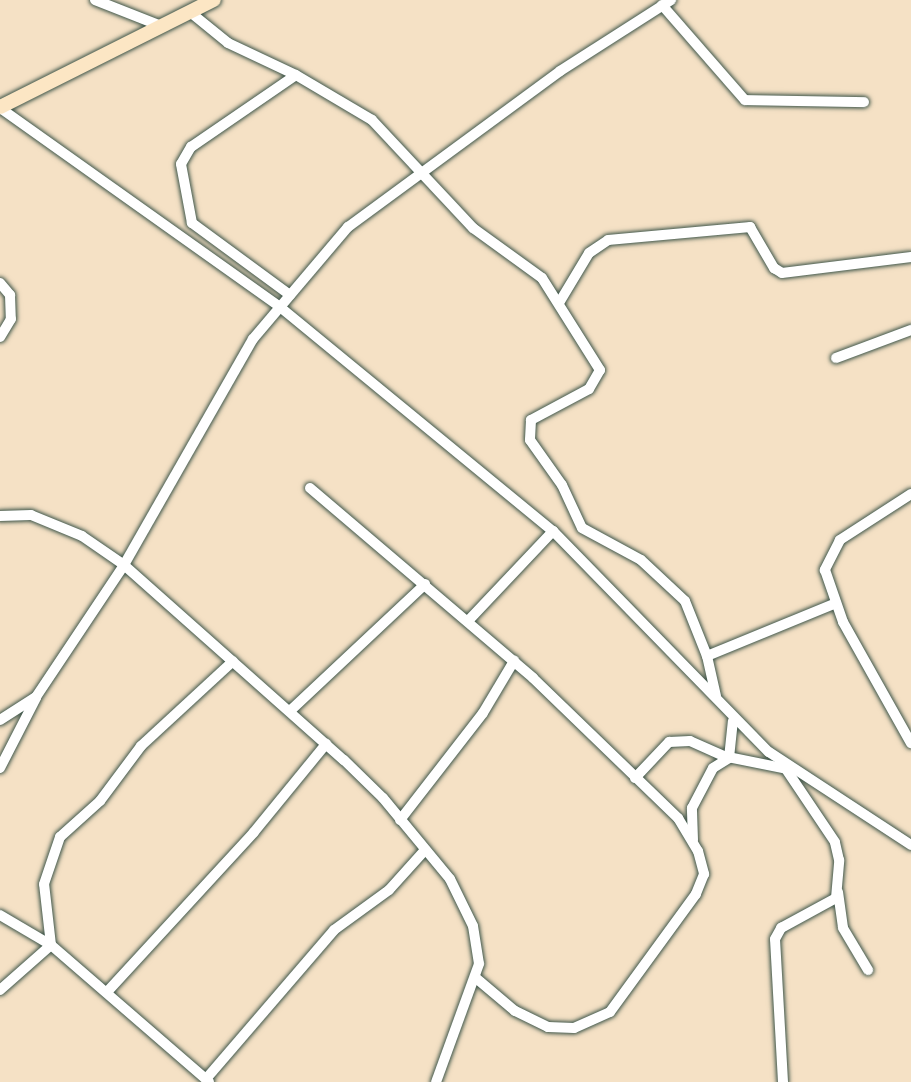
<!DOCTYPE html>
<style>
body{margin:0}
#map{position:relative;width:911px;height:1082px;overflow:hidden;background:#f5e1c5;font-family:Kalam,sans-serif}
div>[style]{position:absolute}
.roads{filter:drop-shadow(0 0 2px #3f564a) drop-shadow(0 0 2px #3f564a)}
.street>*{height:10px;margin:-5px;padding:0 5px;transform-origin:5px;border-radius:5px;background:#fff}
.secondary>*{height:14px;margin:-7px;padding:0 7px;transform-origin:7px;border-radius:7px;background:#fce6c4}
span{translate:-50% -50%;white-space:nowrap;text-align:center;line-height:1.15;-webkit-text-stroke:8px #fcf5e5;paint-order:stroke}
</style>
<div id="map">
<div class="roads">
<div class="street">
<i style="left:95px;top:0;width:71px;rotate:21.5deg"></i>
<i style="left:662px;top:5px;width:126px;rotate:48.9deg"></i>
<i style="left:745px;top:100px;width:119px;rotate:1deg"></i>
<i style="left:190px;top:12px;width:49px;rotate:39.2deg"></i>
<i style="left:228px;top:43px;width:75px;rotate:25.2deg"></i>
<i style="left:296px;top:75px;width:88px;rotate:30.6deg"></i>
<i style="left:372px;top:120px;width:148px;rotate:46.9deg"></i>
<i style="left:473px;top:228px;width:85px;rotate:35.9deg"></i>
<i style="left:542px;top:278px;width:109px;rotate:57.8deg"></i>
<i style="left:600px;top:370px;width:22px;rotate:120deg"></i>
<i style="left:589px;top:389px;width:66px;rotate:151.9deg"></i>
<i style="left:531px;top:420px;width:20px;rotate:93deg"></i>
<i style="left:530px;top:440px;width:55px;rotate:54.6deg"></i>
<i style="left:562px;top:485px;width:47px;rotate:65.1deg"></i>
<i style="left:582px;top:528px;width:67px;rotate:28.5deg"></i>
<i style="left:641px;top:560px;width:60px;rotate:43deg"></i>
<i style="left:685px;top:601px;width:59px;rotate:68.2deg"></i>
<i style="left:707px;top:656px;width:41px;rotate:77.3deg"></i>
<i style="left:3px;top:110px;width:340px;rotate:35.4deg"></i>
<i style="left:280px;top:307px;width:353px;rotate:39.4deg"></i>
<i style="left:553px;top:531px;width:309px;rotate:45.7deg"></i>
<i style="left:769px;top:752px;width:170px;rotate:33.2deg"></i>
<i style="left:0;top:283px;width:16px;rotate:50deg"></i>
<i style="left:10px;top:295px;width:24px;rotate:88deg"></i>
<i style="left:11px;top:319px;width:21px;rotate:121deg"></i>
<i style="left:290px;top:295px;width:122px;rotate:-143.7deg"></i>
<i style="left:192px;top:223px;width:60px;rotate:-100.6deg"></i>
<i style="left:181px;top:164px;width:20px;rotate:-60deg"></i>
<i style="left:191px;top:147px;width:127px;rotate:-34.4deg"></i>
<i style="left:559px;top:303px;width:58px;rotate:-59deg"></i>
<i style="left:589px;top:253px;width:23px;rotate:-34deg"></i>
<i style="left:608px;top:240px;width:143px;rotate:-5.2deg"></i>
<i style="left:750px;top:227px;width:48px;rotate:59.7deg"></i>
<i style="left:774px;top:268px;width:9px;rotate:32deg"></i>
<i style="left:782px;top:273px;width:130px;rotate:-7.1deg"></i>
<i style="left:836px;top:358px;width:80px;rotate:-20.5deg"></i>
<i style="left:310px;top:488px;width:293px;rotate:40.4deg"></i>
<i style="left:533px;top:678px;width:202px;rotate:44deg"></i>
<i style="left:678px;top:818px;width:39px;rotate:59deg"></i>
<i style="left:698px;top:851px;width:24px;rotate:75deg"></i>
<i style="left:704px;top:874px;width:22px;rotate:112deg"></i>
<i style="left:696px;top:894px;width:146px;rotate:126.1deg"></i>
<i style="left:610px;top:1012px;width:39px;rotate:156deg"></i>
<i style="left:574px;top:1028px;width:26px;rotate:-178deg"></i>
<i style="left:548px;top:1027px;width:37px;rotate:-154deg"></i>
<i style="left:515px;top:1011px;width:51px;rotate:-139.8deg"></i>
<i style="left:911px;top:494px;width:85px;rotate:147.1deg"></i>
<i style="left:840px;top:540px;width:34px;rotate:117deg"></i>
<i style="left:825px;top:570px;width:55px;rotate:70.9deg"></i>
<i style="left:843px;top:622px;width:139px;rotate:60.7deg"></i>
<i style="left:0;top:516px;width:31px;rotate:-2deg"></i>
<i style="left:31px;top:515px;width:55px;rotate:22.4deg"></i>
<i style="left:82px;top:536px;width:51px;rotate:34.6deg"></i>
<i style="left:124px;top:565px;width:260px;rotate:-60.3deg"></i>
<i style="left:253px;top:339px;width:147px;rotate:-49.7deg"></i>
<i style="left:348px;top:227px;width:263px;rotate:-36.3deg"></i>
<i style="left:560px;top:71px;width:132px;rotate:-32.6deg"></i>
<i style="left:468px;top:621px;width:124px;rotate:-46.6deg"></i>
<i style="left:707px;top:656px;width:137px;rotate:-22.3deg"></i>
<i style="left:291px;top:710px;width:184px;rotate:-43.2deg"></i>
<i style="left:0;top:720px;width:43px;rotate:-32.6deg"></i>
<i style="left:36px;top:697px;width:159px;rotate:-56.3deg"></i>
<i style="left:124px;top:565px;width:294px;rotate:41.6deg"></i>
<i style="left:344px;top:760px;width:54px;rotate:44.3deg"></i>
<i style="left:383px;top:798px;width:105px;rotate:50.4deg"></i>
<i style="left:450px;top:879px;width:52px;rotate:63.9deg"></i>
<i style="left:473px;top:926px;width:38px;rotate:81deg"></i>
<i style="left:479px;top:964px;width:126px;rotate:110deg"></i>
<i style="left:0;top:768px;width:79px;rotate:-62.8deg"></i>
<i style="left:635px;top:778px;width:50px;rotate:-46.6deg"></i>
<i style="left:669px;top:742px;width:21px;rotate:-3deg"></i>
<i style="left:690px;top:741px;width:36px;rotate:24deg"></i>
<i style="left:723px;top:756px;width:70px;rotate:11.5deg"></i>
<i style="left:400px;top:820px;width:135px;rotate:-52.2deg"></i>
<i style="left:483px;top:713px;width:61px;rotate:-59.2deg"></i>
<i style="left:693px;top:840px;width:32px;rotate:-92deg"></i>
<i style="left:692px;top:808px;width:45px;rotate:-62.3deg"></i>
<i style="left:713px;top:768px;width:19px;rotate:-32deg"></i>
<i style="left:729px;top:758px;width:37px;rotate:-84deg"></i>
<i style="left:838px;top:892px;width:36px;rotate:82deg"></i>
<i style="left:843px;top:928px;width:49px;rotate:59.2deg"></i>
<i style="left:0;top:915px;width:59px;rotate:30.5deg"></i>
<i style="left:51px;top:945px;width:209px;rotate:40.9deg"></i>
<i style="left:0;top:990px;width:68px;rotate:-41.4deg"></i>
<i style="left:51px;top:945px;width:61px;rotate:-96.5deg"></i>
<i style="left:44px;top:884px;width:50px;rotate:-71.2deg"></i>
<i style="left:60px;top:837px;width:54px;rotate:-42deg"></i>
<i style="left:100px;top:801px;width:69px;rotate:-53.3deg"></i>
<i style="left:141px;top:746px;width:125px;rotate:-42.7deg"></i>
<i style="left:107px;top:992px;width:217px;rotate:-47.4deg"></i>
<i style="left:254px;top:832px;width:114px;rotate:-50.7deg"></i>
<i style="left:206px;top:1079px;width:196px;rotate:-49.3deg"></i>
<i style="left:334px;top:930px;width:68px;rotate:-36deg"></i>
<i style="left:389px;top:890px;width:54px;rotate:-48deg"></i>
<i style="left:783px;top:1082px;width:143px;rotate:-93.2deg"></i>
<i style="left:775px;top:939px;width:13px;rotate:-61deg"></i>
<i style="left:781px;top:928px;width:63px;rotate:-28.6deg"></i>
<i style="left:836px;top:898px;width:38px;rotate:-85deg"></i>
<i style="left:839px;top:860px;width:18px;rotate:-103deg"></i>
<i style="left:835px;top:842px;width:88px;rotate:-123.9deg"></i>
</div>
<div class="secondary">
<i style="left:0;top:107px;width:239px;rotate:-26.6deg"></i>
</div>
</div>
</div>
